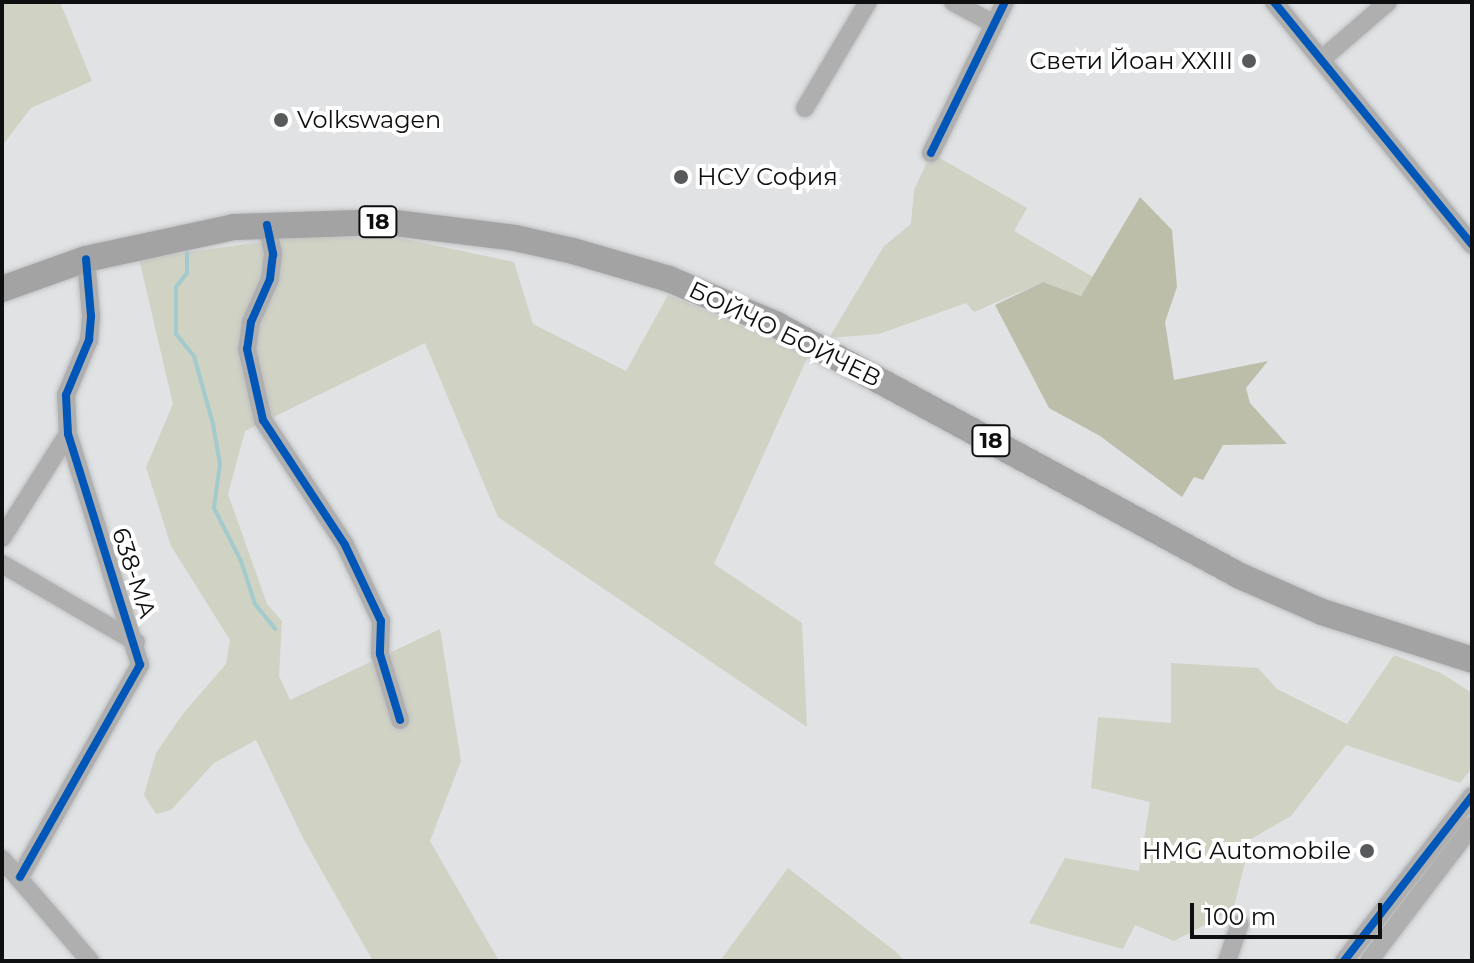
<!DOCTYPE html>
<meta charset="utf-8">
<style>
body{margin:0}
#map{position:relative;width:1474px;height:963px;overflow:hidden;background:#e0e2e4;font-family:Montserrat,sans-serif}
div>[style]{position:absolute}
.green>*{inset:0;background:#d0d2c4}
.forest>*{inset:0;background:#bcbea9}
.stream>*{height:4px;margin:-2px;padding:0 2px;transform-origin:2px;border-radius:2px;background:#a3cacc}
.roads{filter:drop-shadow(0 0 2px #bfc0c1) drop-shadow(0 0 2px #bfc0c1)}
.minor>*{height:18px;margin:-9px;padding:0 9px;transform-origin:9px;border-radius:9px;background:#afafaf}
.highway>*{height:26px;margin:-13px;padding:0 13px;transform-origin:13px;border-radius:13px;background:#a4a3a3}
.cycleway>*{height:8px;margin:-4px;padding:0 4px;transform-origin:4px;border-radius:4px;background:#0057b8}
.dots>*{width:22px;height:22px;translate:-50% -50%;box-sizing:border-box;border:4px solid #fff;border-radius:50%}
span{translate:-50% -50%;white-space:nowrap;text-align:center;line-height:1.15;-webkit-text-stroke:8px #fff;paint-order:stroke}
.shield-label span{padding:2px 6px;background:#fff;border:2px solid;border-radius:6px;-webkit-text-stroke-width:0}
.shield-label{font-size:22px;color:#0e0f10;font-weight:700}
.poi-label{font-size:24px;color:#0e0f10}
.right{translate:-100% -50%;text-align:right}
.left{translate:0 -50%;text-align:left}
.street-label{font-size:24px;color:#0e0f10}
.frame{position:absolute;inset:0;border:4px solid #0e0f10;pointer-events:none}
.scale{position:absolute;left:1190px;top:903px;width:192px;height:36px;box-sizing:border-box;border:4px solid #0e0f10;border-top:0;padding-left:10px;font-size:24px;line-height:28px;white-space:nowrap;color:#0e0f10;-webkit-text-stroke:6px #fff;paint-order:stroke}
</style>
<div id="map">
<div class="green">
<i style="clip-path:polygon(2px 2px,60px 2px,92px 81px,31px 108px,2px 146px)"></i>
<i style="clip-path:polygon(931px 153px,1027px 208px,1014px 231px,1093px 277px,1081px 296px,1043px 282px,974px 312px,966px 303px,879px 334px,829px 338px,884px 246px,911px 224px,914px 190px)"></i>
<i style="clip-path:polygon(298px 237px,400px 238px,514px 262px,533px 324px,626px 371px,668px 295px,809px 354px,714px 564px,802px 623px,807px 727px,498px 517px,425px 343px,245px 431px,228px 494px,267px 604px,282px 621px,279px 676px,290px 700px,440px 629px,461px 761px,430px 841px,499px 961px,373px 961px,303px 838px,256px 740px,214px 763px,171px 810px,156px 814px,144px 795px,156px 753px,182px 715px,226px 664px,230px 640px,171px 546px,146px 467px,173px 404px,139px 259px)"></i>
<i style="clip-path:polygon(1394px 655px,1441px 673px,1472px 693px,1472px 768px,1460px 783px,1346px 745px,1291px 816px,1251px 839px,1233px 910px,1174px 941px,1135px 925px,1123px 949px,1029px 923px,1065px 858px,1139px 871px,1150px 802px,1091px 788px,1098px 717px,1171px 723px,1171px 663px,1258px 668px,1277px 689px,1347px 724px)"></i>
<i style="clip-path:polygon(788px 868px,896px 952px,905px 961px,720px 961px)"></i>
</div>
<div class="forest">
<i style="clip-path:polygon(1140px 197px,1172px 230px,1177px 287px,1165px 322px,1174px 380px,1268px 361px,1246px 388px,1250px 403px,1287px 444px,1223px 445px,1203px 480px,1194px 477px,1182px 497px,1100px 436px,1049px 408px,995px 305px,1043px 282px,1081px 296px)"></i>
</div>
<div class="stream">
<i style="left:187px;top:253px;width:20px;rotate:90deg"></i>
<i style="left:187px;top:273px;width:18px;rotate:128deg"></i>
<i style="left:176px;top:287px;width:47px;rotate:90deg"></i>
<i style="left:176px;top:334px;width:28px;rotate:51deg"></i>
<i style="left:194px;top:356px;width:71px;rotate:74.4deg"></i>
<i style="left:213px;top:424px;width:41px;rotate:80.1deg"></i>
<i style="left:220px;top:464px;width:44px;rotate:97.8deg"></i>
<i style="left:214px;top:508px;width:59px;rotate:63deg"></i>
<i style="left:241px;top:561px;width:45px;rotate:72deg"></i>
<i style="left:255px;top:604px;width:32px;rotate:51deg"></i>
</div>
<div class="roads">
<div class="minor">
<i style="left:953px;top:2px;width:47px;rotate:28.2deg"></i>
<i style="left:1274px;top:2px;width:313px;rotate:50.8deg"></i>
<i style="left:1322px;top:59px;width:87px;rotate:-40.8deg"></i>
<i style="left:805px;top:108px;width:123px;rotate:-59.3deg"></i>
<i style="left:931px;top:153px;width:168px;rotate:-63.9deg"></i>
<i style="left:267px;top:225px;width:30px;rotate:78deg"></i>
<i style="left:273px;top:254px;width:25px;rotate:97deg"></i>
<i style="left:270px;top:279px;width:47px;rotate:113.8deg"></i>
<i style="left:251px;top:322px;width:27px;rotate:98deg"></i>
<i style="left:247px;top:349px;width:73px;rotate:77.3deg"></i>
<i style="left:263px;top:420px;width:149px;rotate:56.7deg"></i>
<i style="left:345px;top:545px;width:84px;rotate:64.7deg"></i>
<i style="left:381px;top:621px;width:33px;rotate:92deg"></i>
<i style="left:380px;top:654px;width:69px;rotate:73.1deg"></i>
<i style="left:2px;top:538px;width:123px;rotate:-57.6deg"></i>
<i style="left:2px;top:564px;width:155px;rotate:30.2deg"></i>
<i style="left:2px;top:859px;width:135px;rotate:49.2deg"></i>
<i style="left:20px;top:877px;width:244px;rotate:-60.5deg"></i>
<i style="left:140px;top:665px;width:242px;rotate:-107.3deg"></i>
<i style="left:68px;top:434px;width:39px;rotate:-93deg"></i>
<i style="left:66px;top:395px;width:60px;rotate:-67.3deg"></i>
<i style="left:89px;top:340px;width:24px;rotate:-85deg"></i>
<i style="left:91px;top:316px;width:57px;rotate:-95deg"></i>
<i style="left:1227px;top:961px;width:39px;rotate:-71deg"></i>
<i style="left:1344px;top:961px;width:209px;rotate:-52.2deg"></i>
<i style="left:1369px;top:961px;width:170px;rotate:-52.7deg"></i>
</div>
<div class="highway">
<i style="left:2px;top:289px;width:89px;rotate:-19.7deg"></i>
<i style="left:86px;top:259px;width:151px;rotate:-12.2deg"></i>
<i style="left:234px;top:227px;width:153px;rotate:-1.9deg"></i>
<i style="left:387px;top:222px;width:129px;rotate:7.1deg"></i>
<i style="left:515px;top:238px;width:59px;rotate:12.6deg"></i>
<i style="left:573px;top:251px;width:100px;rotate:16.3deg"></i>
<i style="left:669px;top:279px;width:115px;rotate:23deg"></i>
<i style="left:775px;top:324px;width:529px;rotate:28.45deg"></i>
<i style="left:1240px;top:576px;width:90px;rotate:23.7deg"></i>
<i style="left:1322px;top:612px;width:157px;rotate:17.7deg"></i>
</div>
</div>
<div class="cycleway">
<i style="left:1274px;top:2px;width:313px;rotate:50.8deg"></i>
<i style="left:931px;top:153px;width:168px;rotate:-63.9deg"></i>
<i style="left:267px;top:225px;width:30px;rotate:78deg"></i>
<i style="left:273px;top:254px;width:25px;rotate:97deg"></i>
<i style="left:270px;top:279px;width:47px;rotate:113.8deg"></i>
<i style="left:251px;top:322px;width:27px;rotate:98deg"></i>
<i style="left:247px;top:349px;width:73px;rotate:77.3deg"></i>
<i style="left:263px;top:420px;width:149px;rotate:56.7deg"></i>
<i style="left:345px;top:545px;width:84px;rotate:64.7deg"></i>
<i style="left:381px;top:621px;width:33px;rotate:92deg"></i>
<i style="left:380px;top:654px;width:69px;rotate:73.1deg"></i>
<i style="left:20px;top:877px;width:244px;rotate:-60.5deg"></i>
<i style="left:140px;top:665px;width:242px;rotate:-107.3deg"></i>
<i style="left:68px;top:434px;width:39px;rotate:-93deg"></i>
<i style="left:66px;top:395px;width:60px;rotate:-67.3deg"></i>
<i style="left:89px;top:340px;width:24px;rotate:-85deg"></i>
<i style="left:91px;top:316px;width:57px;rotate:-95deg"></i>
<i style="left:1344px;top:961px;width:209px;rotate:-52.2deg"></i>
</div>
<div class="dots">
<i style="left:1249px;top:61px;background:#58595a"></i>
<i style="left:281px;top:120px;background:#58595a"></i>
<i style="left:681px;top:177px;background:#58595a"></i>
<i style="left:1367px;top:851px;background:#58595a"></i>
</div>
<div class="shield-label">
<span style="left:378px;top:222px">18</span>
<span style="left:991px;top:441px">18</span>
</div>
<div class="poi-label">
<span class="right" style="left:1233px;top:61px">Свети Йоан XXIII</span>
<span class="left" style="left:297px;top:120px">Volkswagen</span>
<span class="left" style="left:697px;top:177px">НСУ София</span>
<span class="right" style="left:1351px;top:851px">HMG Automobile</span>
</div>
<div class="street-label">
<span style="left:785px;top:334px;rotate:26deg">БОЙЧО БОЙЧЕВ</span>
<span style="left:134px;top:573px;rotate:72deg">638-МА</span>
</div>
<div class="frame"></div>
<div class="scale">100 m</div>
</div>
